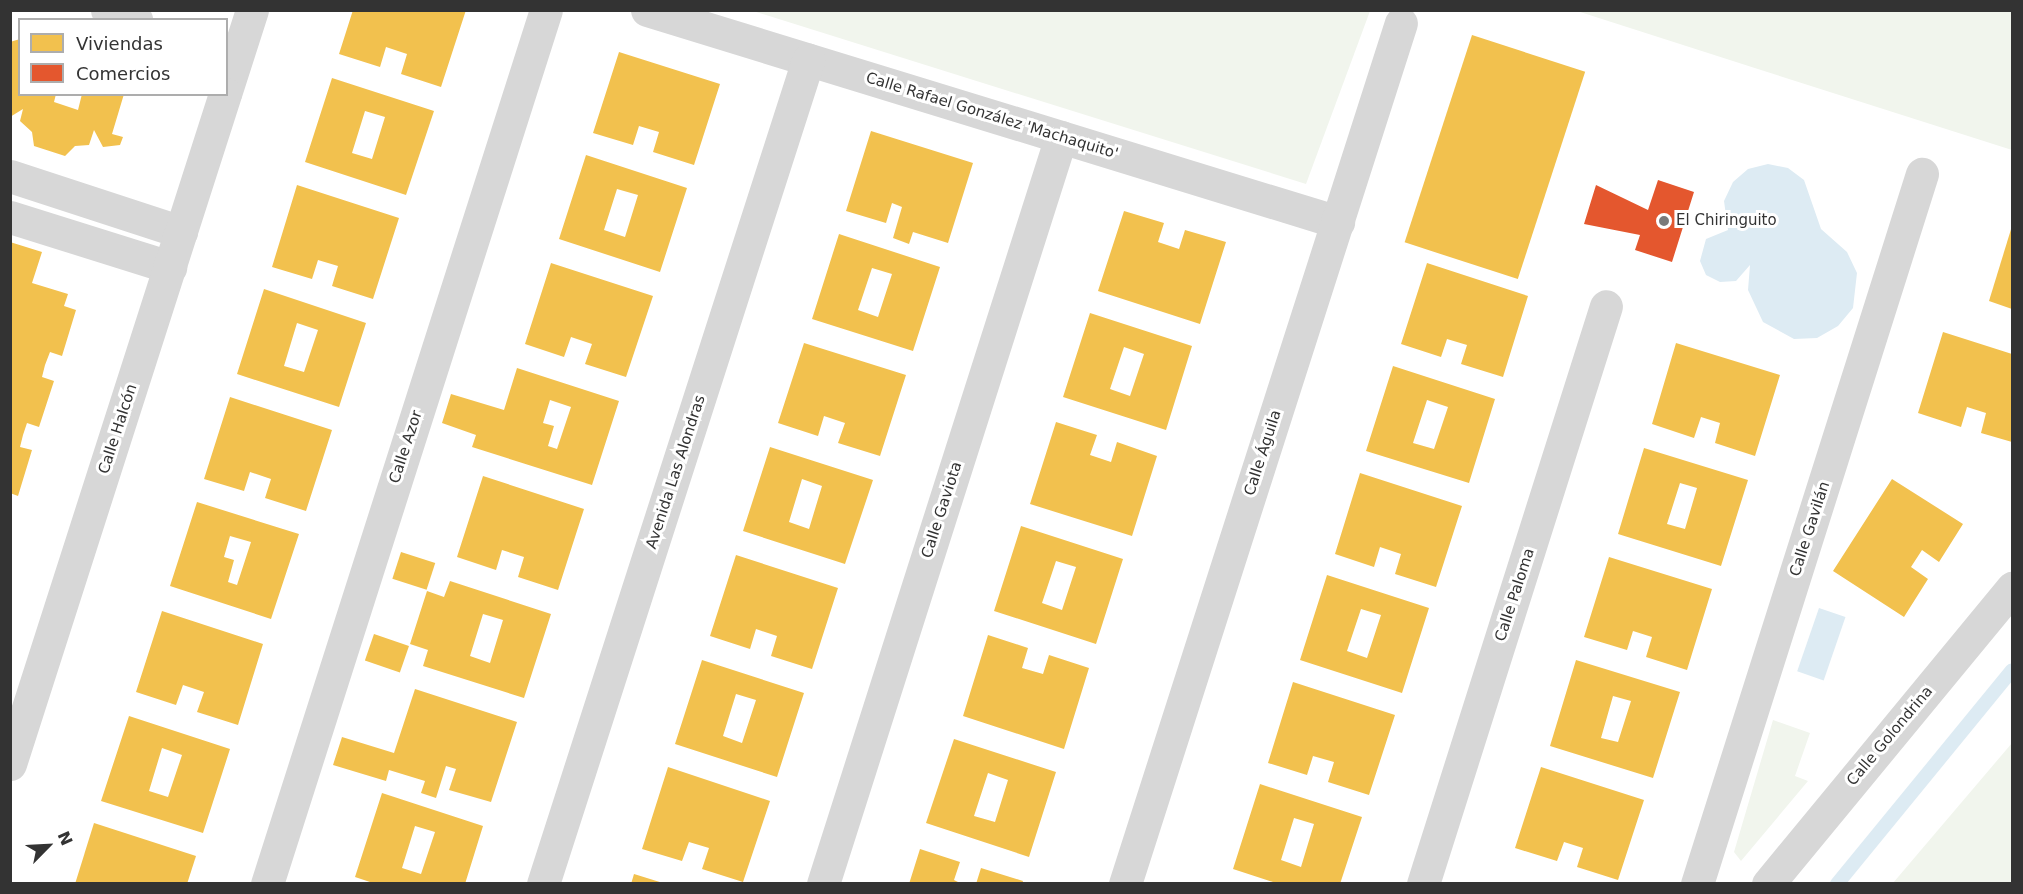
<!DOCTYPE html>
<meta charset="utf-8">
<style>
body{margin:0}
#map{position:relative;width:2023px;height:894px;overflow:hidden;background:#fff;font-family:"DejaVu Sans",sans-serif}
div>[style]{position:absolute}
.green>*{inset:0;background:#f1f5ed}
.water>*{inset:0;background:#ddebf3;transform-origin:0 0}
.homes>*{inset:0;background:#f2c14e;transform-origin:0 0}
.shops>*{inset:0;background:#e4572e}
.stream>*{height:14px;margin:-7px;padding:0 7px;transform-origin:7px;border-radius:7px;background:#ddebf3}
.minor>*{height:33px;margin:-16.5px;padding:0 16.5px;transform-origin:16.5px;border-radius:16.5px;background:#d7d7d7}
.dots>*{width:16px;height:16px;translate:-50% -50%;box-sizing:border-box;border:3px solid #fff;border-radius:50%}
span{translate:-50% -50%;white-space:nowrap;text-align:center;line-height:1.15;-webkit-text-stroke:6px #fff;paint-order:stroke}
.street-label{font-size:15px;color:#333}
.poi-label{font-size:15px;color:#333}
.left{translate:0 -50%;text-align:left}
.frame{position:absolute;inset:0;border:12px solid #333;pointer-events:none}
.legend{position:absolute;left:18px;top:18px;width:210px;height:78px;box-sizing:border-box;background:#fff;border:2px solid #adadad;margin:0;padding:8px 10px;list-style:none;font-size:18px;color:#333}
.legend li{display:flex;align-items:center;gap:12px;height:30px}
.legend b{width:30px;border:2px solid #adadad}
.north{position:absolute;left:18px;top:816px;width:60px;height:60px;-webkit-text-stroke:4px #fff;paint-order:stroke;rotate:66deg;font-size:16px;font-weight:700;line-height:24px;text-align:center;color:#333}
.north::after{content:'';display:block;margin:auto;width:21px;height:27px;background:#333;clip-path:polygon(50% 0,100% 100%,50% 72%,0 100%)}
</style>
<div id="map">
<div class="green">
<i style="clip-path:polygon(753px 11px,1370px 11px,1306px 184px)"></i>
<i style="clip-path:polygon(1577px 11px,2012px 11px,2012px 150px,1761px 70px)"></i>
<i style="clip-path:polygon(1773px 720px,1810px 733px,1795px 776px,1808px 781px,1741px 861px,1734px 852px)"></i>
<i style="clip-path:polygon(2012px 743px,2012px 883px,1893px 883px)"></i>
</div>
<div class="water">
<i style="clip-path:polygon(1768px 164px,1788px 168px,1804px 180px,1821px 229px,1847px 252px,1857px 273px,1853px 308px,1838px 326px,1817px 338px,1794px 339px,1763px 322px,1748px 290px,1750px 265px,1736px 281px,1720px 282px,1706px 275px,1700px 261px,1706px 239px,1728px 230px,1724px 201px,1733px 182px,1748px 169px)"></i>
<i style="left:1819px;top:608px;width:28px;height:67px;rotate:19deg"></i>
</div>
<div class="homes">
<i style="clip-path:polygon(353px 10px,466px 10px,441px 87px,401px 74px,407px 54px,386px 47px,380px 67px,339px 54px)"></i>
<i style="left:1472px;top:35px;width:119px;height:218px;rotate:18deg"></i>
<i style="clip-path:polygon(20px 39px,20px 94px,56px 94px,54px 102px,78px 110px,82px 94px,124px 94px,112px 134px,123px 137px,120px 145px,103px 147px,94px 130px,89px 145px,75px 146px,65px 156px,34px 146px,32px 132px,20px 121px,23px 109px,10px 117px,10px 42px)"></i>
<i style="clip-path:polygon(619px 52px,720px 84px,694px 165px,653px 152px,659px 132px,639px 126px,633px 145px,593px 133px)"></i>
<i style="clip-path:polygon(evenodd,332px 78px,434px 111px,406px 195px,305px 162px,332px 78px,365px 111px,385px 117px,372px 159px,352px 153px,365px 111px)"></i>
<i style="clip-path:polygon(871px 131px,973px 163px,948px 243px,913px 232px,909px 244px,893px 238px,902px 207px,892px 203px,886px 223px,846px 211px)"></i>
<i style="clip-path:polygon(evenodd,586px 155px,687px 188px,660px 272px,559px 239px,586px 155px,617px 189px,638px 195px,625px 237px,604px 230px,617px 189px)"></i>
<i style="clip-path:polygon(297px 185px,399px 218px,373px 299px,332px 286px,338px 266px,318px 260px,312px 279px,272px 267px)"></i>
<i style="clip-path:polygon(1124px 211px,1164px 223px,1158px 242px,1179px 249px,1185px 230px,1226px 242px,1200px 324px,1098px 291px)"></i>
<i style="clip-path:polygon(2012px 226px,2012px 309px,1989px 301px)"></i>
<i style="clip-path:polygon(evenodd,839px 234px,940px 267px,913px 351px,812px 319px,839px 234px,872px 268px,892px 274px,878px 317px,858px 310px,872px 268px)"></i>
<i style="clip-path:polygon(10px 242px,42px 252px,32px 283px,68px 294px,64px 306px,76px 310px,62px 356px,50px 352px,45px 365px,42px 377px,54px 381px,39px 427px,27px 423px,23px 435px,20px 447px,32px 450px,18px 496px,10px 493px)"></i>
<i style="clip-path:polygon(551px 263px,653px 296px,626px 377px,585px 364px,592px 344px,571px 337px,564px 357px,525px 344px)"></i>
<i style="clip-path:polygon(1427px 263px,1528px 296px,1503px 377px,1461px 364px,1467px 345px,1447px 339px,1441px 357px,1401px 344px)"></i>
<i style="clip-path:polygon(evenodd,264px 289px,366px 323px,339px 407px,237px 374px,264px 289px,297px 323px,318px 330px,304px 372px,284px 366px,297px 323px)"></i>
<i style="clip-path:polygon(evenodd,1090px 313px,1192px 346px,1166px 430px,1063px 397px,1090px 313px,1124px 347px,1144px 354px,1130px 396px,1110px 389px,1124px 347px)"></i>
<i style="clip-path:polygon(1943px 332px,2012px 354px,2012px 442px,1981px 433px,1986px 413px,1967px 407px,1961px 427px,1918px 413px)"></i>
<i style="clip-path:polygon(804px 343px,906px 375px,880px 456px,838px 443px,845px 423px,824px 416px,818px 436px,778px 423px)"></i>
<i style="clip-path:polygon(1676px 343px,1780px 375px,1755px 456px,1715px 443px,1720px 423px,1701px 417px,1694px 438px,1652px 424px)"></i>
<i style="clip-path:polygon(evenodd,1393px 366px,1495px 399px,1469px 483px,1366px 451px,1393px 366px,1427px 400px,1448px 407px,1434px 449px,1413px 443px,1427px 400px)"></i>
<i style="clip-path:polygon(evenodd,517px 368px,619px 401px,592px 485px,472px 447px,476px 435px,442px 423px,451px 394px,504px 410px,517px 368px,550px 400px,571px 407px,557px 449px,548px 446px,554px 426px,543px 423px,550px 400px)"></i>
<i style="clip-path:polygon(230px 397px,332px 430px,306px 511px,265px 498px,271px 479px,250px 472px,244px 491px,204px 479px)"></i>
<i style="clip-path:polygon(1056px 422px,1097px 435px,1090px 455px,1111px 462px,1117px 442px,1157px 456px,1132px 536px,1030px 504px)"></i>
<i style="clip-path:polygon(evenodd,770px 447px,873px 480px,845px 564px,743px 531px,770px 447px,802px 479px,822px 486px,809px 529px,789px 522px,802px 479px)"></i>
<i style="clip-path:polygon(evenodd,1644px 448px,1748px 480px,1721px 566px,1618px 534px,1644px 448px,1680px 483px,1697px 488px,1685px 529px,1667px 524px,1680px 483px)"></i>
<i style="clip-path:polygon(1360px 473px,1462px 506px,1436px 587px,1395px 574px,1401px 554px,1380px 547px,1374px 567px,1335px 554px)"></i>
<i style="clip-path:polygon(483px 476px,584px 509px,558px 590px,518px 577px,524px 557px,502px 550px,496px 570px,457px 557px)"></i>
<i style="clip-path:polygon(1892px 479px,1963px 524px,1939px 562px,1922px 550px,1911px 567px,1928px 579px,1904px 617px,1833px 571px)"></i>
<i style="clip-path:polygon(evenodd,197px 502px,299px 534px,271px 619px,170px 586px,197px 502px,230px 536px,251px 542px,237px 585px,228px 582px,234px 560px,224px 557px,230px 536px)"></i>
<i style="clip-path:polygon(evenodd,1021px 526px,1123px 559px,1096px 644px,994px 611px,1021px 526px,1056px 561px,1076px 567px,1062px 610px,1042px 603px,1056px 561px)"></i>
<i style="left:401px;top:552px;width:36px;height:28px;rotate:18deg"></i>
<i style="clip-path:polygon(736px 555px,838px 588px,812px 669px,771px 656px,777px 636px,756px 629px,750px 649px,710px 636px)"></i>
<i style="clip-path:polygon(1609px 557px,1712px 589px,1687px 670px,1646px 657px,1652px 637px,1633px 631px,1627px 650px,1584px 637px)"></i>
<i style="clip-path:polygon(evenodd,1327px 575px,1429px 608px,1402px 693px,1300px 660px,1327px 575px,1361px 609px,1381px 615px,1367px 658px,1347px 651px,1361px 609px)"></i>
<i style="clip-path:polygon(evenodd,450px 581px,551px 614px,524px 698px,423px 666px,428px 650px,410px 644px,427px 591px,444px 597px,450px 581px,483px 614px,503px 620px,490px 663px,470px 656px,483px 614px)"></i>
<i style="clip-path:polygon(162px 611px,263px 644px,238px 725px,197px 712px,204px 692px,183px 685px,176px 705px,136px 692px)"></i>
<i style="left:374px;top:634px;width:37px;height:28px;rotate:19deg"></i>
<i style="clip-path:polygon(988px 635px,1028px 648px,1022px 668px,1043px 674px,1049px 655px,1089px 668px,1064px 749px,963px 716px)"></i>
<i style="clip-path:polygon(evenodd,702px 660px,804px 693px,777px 777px,675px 744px,702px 660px,736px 694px,756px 700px,742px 743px,723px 736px,736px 694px)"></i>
<i style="clip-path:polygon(evenodd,1576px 660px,1680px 692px,1653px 778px,1550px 746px,1576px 660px,1613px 696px,1631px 701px,1618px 742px,1601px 738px,1613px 696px)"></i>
<i style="clip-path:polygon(1293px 682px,1395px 715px,1369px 795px,1328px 782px,1334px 762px,1313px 756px,1307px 775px,1268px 763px)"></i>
<i style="clip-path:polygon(415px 689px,517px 722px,491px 802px,449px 790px,456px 769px,446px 766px,436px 798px,421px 793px,425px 781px,389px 770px,386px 781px,333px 765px,342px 737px,394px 753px)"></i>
<i style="clip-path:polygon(evenodd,129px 716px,230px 749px,203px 833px,101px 801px,129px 716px,162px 748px,182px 755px,168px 797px,149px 791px,162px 748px)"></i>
<i style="clip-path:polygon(evenodd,954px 739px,1056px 772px,1029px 857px,926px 823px,954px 739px,988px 773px,1008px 780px,995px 822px,974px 816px,988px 773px)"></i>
<i style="clip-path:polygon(668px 767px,770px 801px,743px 882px,702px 869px,709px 848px,689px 842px,682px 861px,642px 849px)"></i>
<i style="clip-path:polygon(1541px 767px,1644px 800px,1618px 880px,1577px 867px,1583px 848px,1564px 842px,1557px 861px,1515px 848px)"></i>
<i style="clip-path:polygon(evenodd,1260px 784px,1362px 817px,1340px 884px,1279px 884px,1233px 869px,1260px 784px,1294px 818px,1314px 824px,1301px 867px,1281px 860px,1294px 818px)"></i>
<i style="clip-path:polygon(evenodd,382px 793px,483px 826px,465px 884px,376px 884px,355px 877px,382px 793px,415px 826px,435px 832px,421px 874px,402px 868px,415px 826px)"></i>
<i style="clip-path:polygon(94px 823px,196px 856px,187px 884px,75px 884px)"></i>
<i style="clip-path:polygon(920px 849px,960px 862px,954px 880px,962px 884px,909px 884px)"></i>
<i style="clip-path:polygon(981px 868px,1023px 881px,1022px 884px,976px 884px)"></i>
<i style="clip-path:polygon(634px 874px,663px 883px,663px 884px,631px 884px)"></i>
</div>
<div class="shops">
<i style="clip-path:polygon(1658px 180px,1694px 192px,1672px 262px,1635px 250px,1640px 235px,1584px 224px,1596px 185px,1648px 210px)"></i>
</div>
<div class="stream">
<i style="left:1837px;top:884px;width:276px;rotate:-50.7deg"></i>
</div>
<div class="minor">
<i style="left:107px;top:10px;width:31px;rotate:19deg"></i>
<i style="left:647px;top:10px;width:723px;rotate:17.06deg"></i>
<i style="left:226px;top:91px;width:85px;rotate:-72.2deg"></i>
<i style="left:10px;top:176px;width:180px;rotate:18.1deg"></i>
<i style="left:10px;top:217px;width:168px;rotate:17.4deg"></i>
<i style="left:10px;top:764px;width:704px;rotate:-72.21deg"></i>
<i style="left:267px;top:884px;width:917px;rotate:-72.3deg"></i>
<i style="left:543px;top:884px;width:866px;rotate:-72.17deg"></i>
<i style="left:823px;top:884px;width:784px;rotate:-72.33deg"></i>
<i style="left:1125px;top:884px;width:904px;rotate:-72.23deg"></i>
<i style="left:1423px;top:884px;width:606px;rotate:-72.43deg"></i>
<i style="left:1697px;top:884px;width:745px;rotate:-72.42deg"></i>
<i style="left:1768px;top:884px;width:384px;rotate:-50.5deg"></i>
</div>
<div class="dots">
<i style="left:1664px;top:221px;background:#7a7a7a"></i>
</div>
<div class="street-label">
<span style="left:992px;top:116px;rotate:17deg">Calle Rafael González 'Machaquito'</span>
<span style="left:118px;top:429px;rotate:-72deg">Calle Halcón</span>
<span style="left:406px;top:447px;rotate:-72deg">Calle Azor</span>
<span style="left:1263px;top:453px;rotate:-72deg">Calle Águila</span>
<span style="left:676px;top:472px;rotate:-72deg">Avenida Las Alondras</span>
<span style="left:942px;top:510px;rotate:-72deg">Calle Gaviota</span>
<span style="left:1810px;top:529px;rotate:-72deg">Calle Gavilán</span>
<span style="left:1515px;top:595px;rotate:-72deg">Calle Paloma</span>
<span style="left:1890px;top:736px;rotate:-50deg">Calle Golondrina</span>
</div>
<div class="poi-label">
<span class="left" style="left:1676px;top:221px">El Chiringuito</span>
</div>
<div class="frame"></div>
<ul class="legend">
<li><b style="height:16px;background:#f2c14e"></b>Viviendas</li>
<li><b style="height:16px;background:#e4572e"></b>Comercios</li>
</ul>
<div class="north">N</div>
</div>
